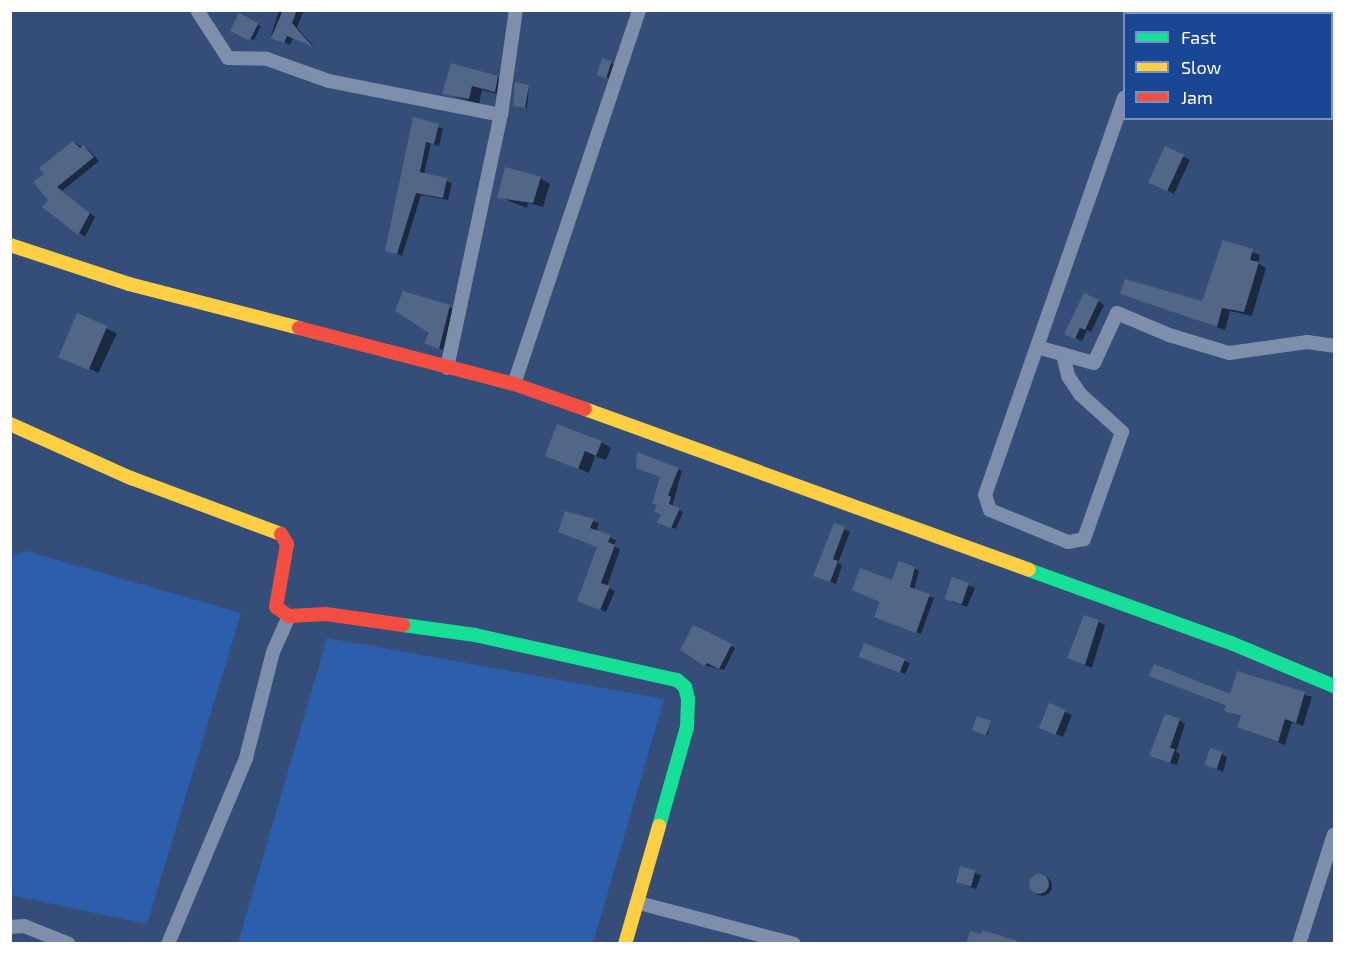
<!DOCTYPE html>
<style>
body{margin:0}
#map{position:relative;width:1345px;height:954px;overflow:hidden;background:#354e79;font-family:"Exo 2",sans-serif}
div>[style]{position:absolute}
.green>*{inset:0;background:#2d5eab}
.shadow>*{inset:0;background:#0007;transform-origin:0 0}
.round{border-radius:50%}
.building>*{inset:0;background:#526688;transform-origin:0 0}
.street>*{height:14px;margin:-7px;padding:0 7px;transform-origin:7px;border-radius:7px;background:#7e8fab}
.fast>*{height:14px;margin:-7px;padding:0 7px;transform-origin:7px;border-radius:7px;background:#16e098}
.slow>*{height:14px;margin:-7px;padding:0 7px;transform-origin:7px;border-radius:7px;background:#ffcf43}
.jam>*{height:14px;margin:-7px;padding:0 7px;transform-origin:7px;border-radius:7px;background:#f24e42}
span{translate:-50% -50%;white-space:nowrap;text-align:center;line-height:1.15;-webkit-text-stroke:4.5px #194795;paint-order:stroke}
.frame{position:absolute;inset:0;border:12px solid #fff;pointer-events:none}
.legend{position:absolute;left:1123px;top:12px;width:210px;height:108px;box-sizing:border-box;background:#194795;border:2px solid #7591bf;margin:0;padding:8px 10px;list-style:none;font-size:18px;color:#fff}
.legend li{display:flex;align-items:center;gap:12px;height:30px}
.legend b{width:30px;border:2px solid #7591bf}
</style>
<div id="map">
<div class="green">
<i style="clip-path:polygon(26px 551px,241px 613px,147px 924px,11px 895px,10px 557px)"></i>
<i style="clip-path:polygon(327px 638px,664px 699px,593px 943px,238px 943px)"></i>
</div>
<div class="shadow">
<i style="clip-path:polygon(279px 10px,304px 10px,297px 27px,314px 47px,293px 38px,290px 45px,271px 36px)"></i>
<i style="clip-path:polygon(241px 16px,261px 26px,254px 40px,236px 32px)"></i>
<i style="clip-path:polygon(1332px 55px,1334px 57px,1334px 73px,1332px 72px)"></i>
<i style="clip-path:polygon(603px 59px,618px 66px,613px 80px,598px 74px)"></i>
<i style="clip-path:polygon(497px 77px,507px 83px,505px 96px,482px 90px,479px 104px,444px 93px)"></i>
<i style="clip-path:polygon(529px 86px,527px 108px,517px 107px)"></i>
<i style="clip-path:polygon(414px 119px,443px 129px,439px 146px,431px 143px,424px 175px,452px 183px,448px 200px,421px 195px,402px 256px,387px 250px)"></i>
<i style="clip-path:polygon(73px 142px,89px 150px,99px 161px,62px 191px,95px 217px,85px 237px,44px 207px,50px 200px,46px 174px)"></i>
<i style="clip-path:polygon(1165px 148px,1190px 160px,1174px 194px,1156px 185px)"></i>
<i style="clip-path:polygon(540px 178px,550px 184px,543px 207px,528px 203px,527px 208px,499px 197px)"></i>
<i style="clip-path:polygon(1224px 242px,1260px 255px,1258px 263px,1266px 268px,1252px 316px,1230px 311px,1225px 330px,1122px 294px,1203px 303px)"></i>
<i style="clip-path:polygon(1098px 301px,1104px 305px,1091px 332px,1087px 330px,1082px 341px,1072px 337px)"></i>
<i style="clip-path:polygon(449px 307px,453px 309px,443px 350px,426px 342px)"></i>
<i style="left:78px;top:315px;width:43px;height:44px;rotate:25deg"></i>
<i style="clip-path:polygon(601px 442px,611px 448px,606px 460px,595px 456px,589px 473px,547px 455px)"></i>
<i style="clip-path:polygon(678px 469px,682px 471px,672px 507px,683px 512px,676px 529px,663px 524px,662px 514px,656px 511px)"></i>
<i style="clip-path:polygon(566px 513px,599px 523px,596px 532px,616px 540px,614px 546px,620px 549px,607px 587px,615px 591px,606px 612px,584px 603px,599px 547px)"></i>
<i style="clip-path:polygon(835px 525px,850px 532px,838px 563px,842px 565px,836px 584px,820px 578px)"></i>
<i style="clip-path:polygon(914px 568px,919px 571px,914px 590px,934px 598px,921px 634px,881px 619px)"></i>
<i style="clip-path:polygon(953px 579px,975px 588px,967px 607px,952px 602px)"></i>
<i style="clip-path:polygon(1085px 616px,1105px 625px,1092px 668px,1069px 658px)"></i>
<i style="clip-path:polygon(693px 627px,735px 648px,724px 670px,704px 665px)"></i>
<i style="clip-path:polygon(865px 645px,910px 663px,905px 674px,866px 659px)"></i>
<i style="clip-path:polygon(1238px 673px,1312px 697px,1303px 726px,1292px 722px,1285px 745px,1239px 727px,1242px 717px,1226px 710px,1227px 707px,1158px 679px,1231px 696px)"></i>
<i style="clip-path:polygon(1050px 705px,1072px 715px,1063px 737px,1048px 731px)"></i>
<i style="clip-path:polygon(1179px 720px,1185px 724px,1176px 752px,1180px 754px,1177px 765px,1157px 759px)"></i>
<i style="clip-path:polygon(990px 723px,988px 735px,976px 731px)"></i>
<i style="clip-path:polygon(1221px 754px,1227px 757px,1223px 772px,1206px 765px)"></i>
<i style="left:961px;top:867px;width:22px;height:15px;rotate:22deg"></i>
<i class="round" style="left:1032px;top:876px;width:20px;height:20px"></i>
</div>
<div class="building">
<i style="clip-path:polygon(283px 10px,297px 10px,292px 23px,313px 47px,287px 36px,284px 43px,271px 38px)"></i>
<i style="left:239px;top:13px;width:22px;height:20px;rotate:27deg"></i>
<i style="left:602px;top:58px;width:10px;height:18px;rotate:17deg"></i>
<i style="clip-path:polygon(451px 63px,498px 76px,495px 92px,472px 86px,469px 99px,442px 94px)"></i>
<i style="clip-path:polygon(515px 82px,529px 85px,525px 108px,513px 106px)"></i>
<i style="clip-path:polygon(413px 117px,439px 124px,434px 144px,426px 142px,420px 172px,447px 178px,443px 198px,416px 193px,397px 254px,385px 251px)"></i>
<i style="clip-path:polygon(73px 141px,80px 148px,83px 145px,94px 157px,57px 187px,90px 213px,78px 235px,42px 207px,48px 200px,33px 182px,44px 174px,39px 168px)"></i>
<i style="left:1165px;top:146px;width:21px;height:40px;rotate:25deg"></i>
<i style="clip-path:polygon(505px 167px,541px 177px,533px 203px,497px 198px)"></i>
<i style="clip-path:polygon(1223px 240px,1253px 249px,1250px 260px,1259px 262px,1244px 312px,1222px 308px,1217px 327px,1120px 294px,1125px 279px,1202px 301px)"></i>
<i style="clip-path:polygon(403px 291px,450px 305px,439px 349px,424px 343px,429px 333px,395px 311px)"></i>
<i style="clip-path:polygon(1084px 293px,1099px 300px,1085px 330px,1080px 328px,1075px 339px,1064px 334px)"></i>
<i style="left:77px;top:313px;width:33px;height:48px;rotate:23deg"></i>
<i style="clip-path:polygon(557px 424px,602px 441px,596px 456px,585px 451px,578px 469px,545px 456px)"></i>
<i style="clip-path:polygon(637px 452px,679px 468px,668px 495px,671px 497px,669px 504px,680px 508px,671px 528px,657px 523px,661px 514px,654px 512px,657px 505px,652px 504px,660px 477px,636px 468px)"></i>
<i style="clip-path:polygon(565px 511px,594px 519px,590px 528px,611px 535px,608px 542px,615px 545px,601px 583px,610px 586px,600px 610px,577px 601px,597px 547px,558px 532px)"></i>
<i style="clip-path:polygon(834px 523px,845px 527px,833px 559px,838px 561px,830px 582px,813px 576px)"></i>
<i style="clip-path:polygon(899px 561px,915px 567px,910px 587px,930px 594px,916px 633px,874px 617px,880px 602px,852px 590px,860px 568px,892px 580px)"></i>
<i style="left:952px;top:577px;width:18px;height:23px;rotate:19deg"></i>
<i style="clip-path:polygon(1084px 615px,1099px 620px,1085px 665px,1067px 658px)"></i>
<i style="clip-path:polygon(693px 625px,732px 644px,719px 669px,707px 663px,704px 666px,680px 650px)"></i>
<i style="left:864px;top:643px;width:44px;height:15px;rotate:21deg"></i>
<i style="clip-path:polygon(1154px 664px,1230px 694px,1237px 671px,1305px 692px,1296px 723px,1285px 719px,1278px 742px,1237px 727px,1241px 716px,1224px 711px,1226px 706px,1149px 676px)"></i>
<i style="left:1049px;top:703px;width:18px;height:27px;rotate:22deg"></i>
<i style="clip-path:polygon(1165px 714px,1180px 719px,1170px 748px,1175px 749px,1170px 763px,1149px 756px)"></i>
<i style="left:977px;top:716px;width:15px;height:15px;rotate:20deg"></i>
<i style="left:1210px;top:748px;width:13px;height:18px;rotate:18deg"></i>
<i style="left:960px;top:866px;width:16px;height:17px;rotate:15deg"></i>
<i class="round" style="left:1029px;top:874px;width:20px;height:20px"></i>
<i style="clip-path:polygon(983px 930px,1018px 941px,1017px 944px,966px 944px,970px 931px,981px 934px)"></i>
</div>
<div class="street">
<i style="left:197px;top:10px;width:57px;rotate:57.1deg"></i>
<i style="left:228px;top:58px;width:39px;rotate:1deg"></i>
<i style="left:267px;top:59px;width:66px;rotate:19.5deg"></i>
<i style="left:329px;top:81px;width:175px;rotate:11.2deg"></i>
<i style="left:1154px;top:14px;width:4px;rotate:-76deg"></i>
<i style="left:1037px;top:347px;width:59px;rotate:15.7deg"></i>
<i style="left:1094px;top:363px;width:55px;rotate:-65.3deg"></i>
<i style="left:1117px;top:313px;width:56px;rotate:22.9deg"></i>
<i style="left:1169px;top:335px;width:63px;rotate:16.7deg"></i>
<i style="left:1229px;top:353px;width:79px;rotate:-8deg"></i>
<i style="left:1307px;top:342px;width:27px;rotate:8deg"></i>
<i style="left:1063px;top:354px;width:23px;rotate:77deg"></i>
<i style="left:1068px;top:376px;width:22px;rotate:56deg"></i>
<i style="left:1080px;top:394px;width:57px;rotate:42.1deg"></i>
<i style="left:1122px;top:432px;width:114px;rotate:109.6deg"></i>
<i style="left:1084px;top:539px;width:16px;rotate:169deg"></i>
<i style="left:1068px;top:542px;width:84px;rotate:-157.7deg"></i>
<i style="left:990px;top:510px;width:16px;rotate:-108deg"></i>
<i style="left:985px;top:495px;width:421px;rotate:-70.7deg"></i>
<i style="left:447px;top:368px;width:259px;rotate:-78deg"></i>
<i style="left:501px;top:115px;width:106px;rotate:-81.9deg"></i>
<i style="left:514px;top:384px;width:394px;rotate:-71.5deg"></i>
<i style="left:639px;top:903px;width:160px;rotate:14.8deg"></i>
<i style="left:10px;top:927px;width:14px;rotate:-4deg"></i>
<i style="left:24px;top:926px;width:48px;rotate:21.8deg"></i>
<i style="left:168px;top:944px;width:202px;rotate:-67.2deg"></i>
<i style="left:246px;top:758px;width:109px;rotate:-75.7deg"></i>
<i style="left:273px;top:652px;width:39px;rotate:-66deg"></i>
<i style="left:1299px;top:944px;width:115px;rotate:-72.3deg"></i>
</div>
<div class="fast">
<i style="left:1029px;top:570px;width:215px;rotate:19.9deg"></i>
<i style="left:1231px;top:643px;width:112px;rotate:22.7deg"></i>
<i style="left:403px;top:625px;width:73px;rotate:7.9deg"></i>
<i style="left:475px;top:635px;width:207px;rotate:12.6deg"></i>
<i style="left:677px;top:680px;width:11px;rotate:41deg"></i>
<i style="left:685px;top:687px;width:12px;rotate:76deg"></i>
<i style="left:688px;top:699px;width:28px;rotate:92deg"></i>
<i style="left:687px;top:727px;width:103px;rotate:105.8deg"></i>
</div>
<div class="slow">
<i style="left:10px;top:245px;width:125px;rotate:18.1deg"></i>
<i style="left:129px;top:284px;width:176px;rotate:14.5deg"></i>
<i style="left:585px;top:409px;width:472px;rotate:19.9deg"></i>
<i style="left:10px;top:424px;width:133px;rotate:24.1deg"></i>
<i style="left:131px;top:478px;width:160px;rotate:20.5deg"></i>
<i style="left:625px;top:944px;width:123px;rotate:-73.9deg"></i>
</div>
<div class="jam">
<i style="left:299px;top:328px;width:222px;rotate:14.6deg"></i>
<i style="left:514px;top:384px;width:75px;rotate:19.4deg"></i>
<i style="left:281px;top:534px;width:12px;rotate:59deg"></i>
<i style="left:287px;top:544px;width:64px;rotate:99.9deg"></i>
<i style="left:276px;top:607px;width:16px;rotate:35deg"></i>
<i style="left:289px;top:616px;width:37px;rotate:-3deg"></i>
<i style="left:326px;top:614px;width:78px;rotate:8.1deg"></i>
</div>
<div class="frame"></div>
<ul class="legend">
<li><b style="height:8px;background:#16e098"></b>Fast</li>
<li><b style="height:8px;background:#ffcf43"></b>Slow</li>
<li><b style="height:8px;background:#f24e42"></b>Jam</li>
</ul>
</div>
